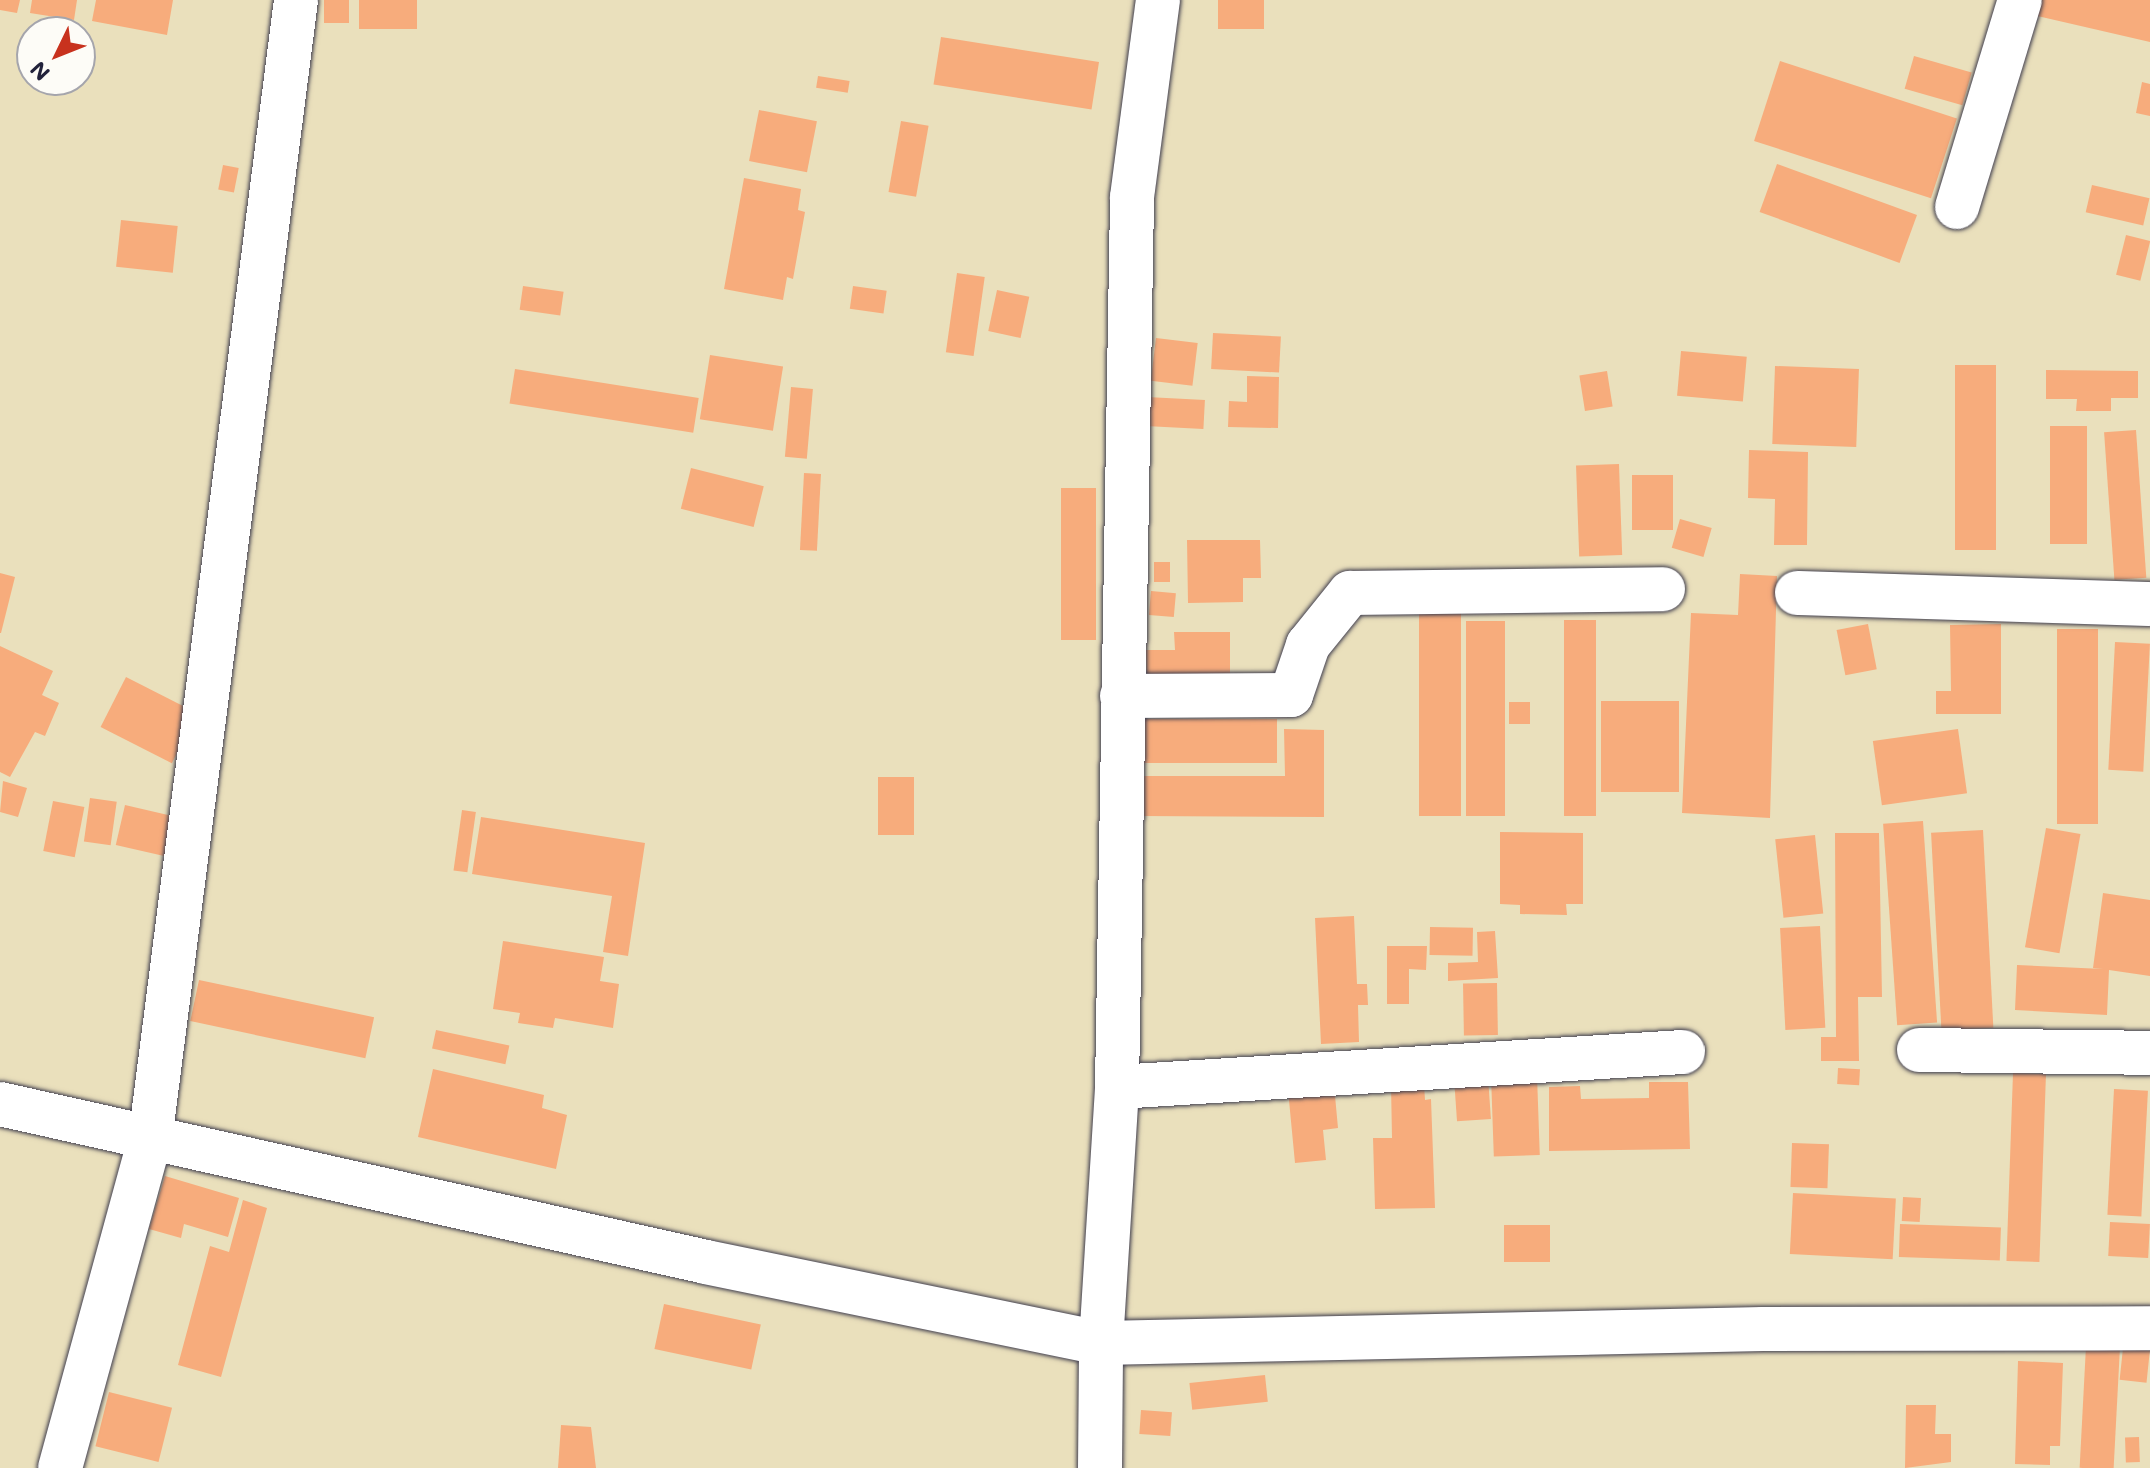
<!DOCTYPE html>
<style>
body{margin:0}
#map{position:relative;width:2150px;height:1468px;overflow:hidden;background:#eae0bc;font-family:Mali,sans-serif}
div>[style]{position:absolute}
.building>*{inset:0;background:#f7ac7c;transform-origin:0 0}
.roads{filter:drop-shadow(0 0 2px #403e4e) drop-shadow(0 0 2px #403e4e)}
.minor>*{height:44px;margin:-22px;padding:0 22px;transform-origin:22px;border-radius:22px;background:#fff}
span{translate:-50% -50%;white-space:nowrap;text-align:center;line-height:1.15;-webkit-text-stroke:6px #fdfcf7;paint-order:stroke}
.north{position:absolute;left:16px;top:16px;width:80px;height:80px;box-sizing:border-box;background:#fdfcf7;border:2px solid #a5a5ac;border-radius:50%;rotate:227deg;font-size:22px;font-weight:700;line-height:32px;text-align:center;color:#22223b}
.north::after{content:'';display:block;margin:auto;width:28px;height:36px;background:#c8321e;clip-path:polygon(50% 0,100% 100%,50% 72%,0 100%)}
</style>
<div id="map">
<div class="building">
<i style="clip-path:polygon(0 0,20px 0,17px 13px,0 10px)"></i>
<i style="clip-path:polygon(32px 0,77px 0,74px 20px,30px 13px)"></i>
<i style="clip-path:polygon(96px 0,173px 0,167px 35px,92px 21px)"></i>
<i style="left:324px;top:0;width:25px;height:23px"></i>
<i style="left:359px;top:0;width:58px;height:29px"></i>
<i style="left:1218px;top:0;width:46px;height:29px"></i>
<i style="clip-path:polygon(2032px 0,2150px 0,2150px 42px,2029px 14px)"></i>
<i style="left:941px;top:37px;width:160px;height:48px;rotate:9deg"></i>
<i style="left:1914px;top:56px;width:60px;height:34px;rotate:16deg"></i>
<i style="left:1780px;top:61px;width:186px;height:84px;rotate:18deg"></i>
<i style="left:818px;top:76px;width:32px;height:12px;rotate:9deg"></i>
<i style="clip-path:polygon(2142px 82px,2150px 84px,2150px 116px,2136px 113px)"></i>
<i style="left:759px;top:110px;width:59px;height:52px;rotate:11deg"></i>
<i style="left:901px;top:121px;width:28px;height:72px;rotate:10deg"></i>
<i style="left:1777px;top:164px;width:149px;height:51px;rotate:20deg"></i>
<i style="left:223px;top:165px;width:16px;height:25px;rotate:11deg"></i>
<i style="clip-path:polygon(744px 178px,801px 189px,798px 210px,805px 212px,793px 279px,787px 277px,783px 300px,724px 289px)"></i>
<i style="left:2092px;top:185px;width:59px;height:28px;rotate:13deg"></i>
<i style="left:121px;top:220px;width:57px;height:47px;rotate:6deg"></i>
<i style="left:2126px;top:235px;width:25px;height:41px;rotate:14deg"></i>
<i style="left:957px;top:273px;width:28px;height:80px;rotate:8deg"></i>
<i style="left:523px;top:286px;width:41px;height:24px;rotate:8deg"></i>
<i style="left:853px;top:286px;width:34px;height:23px;rotate:8deg"></i>
<i style="left:997px;top:290px;width:33px;height:42px;rotate:12deg"></i>
<i style="left:1213px;top:333px;width:68px;height:36px;rotate:3deg"></i>
<i style="left:1156px;top:338px;width:42px;height:43px;rotate:7deg"></i>
<i style="left:1681px;top:351px;width:66px;height:45px;rotate:5deg"></i>
<i style="left:710px;top:355px;width:74px;height:65px;rotate:9deg"></i>
<i style="left:1955px;top:365px;width:41px;height:185px"></i>
<i style="left:1775px;top:366px;width:84px;height:78px;rotate:2deg"></i>
<i style="left:515px;top:369px;width:186px;height:35px;rotate:9deg"></i>
<i style="clip-path:polygon(2046px 370px,2138px 371px,2138px 398px,2111px 398px,2111px 411px,2076px 411px,2077px 399px,2046px 399px)"></i>
<i style="left:1607px;top:371px;width:36px;height:28px;rotate:81deg"></i>
<i style="clip-path:polygon(1247px 376px,1279px 377px,1278px 428px,1228px 427px,1229px 401px,1247px 402px)"></i>
<i style="left:791px;top:387px;width:22px;height:70px;rotate:5deg"></i>
<i style="left:1147px;top:397px;width:58px;height:29px;rotate:3deg"></i>
<i style="left:2050px;top:426px;width:37px;height:118px"></i>
<i style="left:2136px;top:430px;width:148px;height:32px;rotate:86deg"></i>
<i style="clip-path:polygon(1749px 450px,1808px 452px,1807px 545px,1774px 545px,1775px 499px,1748px 498px)"></i>
<i style="left:1619px;top:464px;width:91px;height:43px;rotate:88deg"></i>
<i style="left:691px;top:468px;width:75px;height:42px;rotate:14deg"></i>
<i style="left:804px;top:473px;width:17px;height:77px;rotate:3deg"></i>
<i style="left:1632px;top:475px;width:41px;height:55px"></i>
<i style="left:1061px;top:488px;width:35px;height:152px"></i>
<i style="left:1680px;top:519px;width:33px;height:30px;rotate:16deg"></i>
<i style="clip-path:polygon(1187px 540px,1260px 540px,1261px 578px,1243px 578px,1243px 602px,1188px 603px)"></i>
<i style="left:1154px;top:562px;width:16px;height:20px"></i>
<i style="clip-path:polygon(0 573px,15px 577px,1px 633px,0 633px)"></i>
<i style="clip-path:polygon(1740px 574px,1777px 576px,1770px 818px,1682px 813px,1691px 613px,1738px 615px)"></i>
<i style="left:1151px;top:591px;width:25px;height:24px;rotate:5deg"></i>
<i style="left:1419px;top:607px;width:42px;height:209px"></i>
<i style="left:1564px;top:620px;width:32px;height:196px"></i>
<i style="left:1466px;top:621px;width:39px;height:195px"></i>
<i style="left:1868px;top:624px;width:46px;height:32px;rotate:79deg"></i>
<i style="clip-path:polygon(2001px 624px,2001px 714px,1936px 714px,1936px 691px,1951px 691px,1950px 625px)"></i>
<i style="left:2057px;top:629px;width:41px;height:195px"></i>
<i style="clip-path:polygon(1174px 632px,1230px 632px,1230px 680px,1147px 681px,1146px 650px,1175px 650px)"></i>
<i style="left:2115px;top:642px;width:35px;height:128px;rotate:3deg"></i>
<i style="clip-path:polygon(0 646px,53px 671px,42px 695px,59px 703px,45px 736px,35px 732px,10px 777px,0 772px)"></i>
<i style="left:126px;top:677px;width:80px;height:56px;rotate:27deg"></i>
<i style="left:1601px;top:701px;width:78px;height:91px"></i>
<i style="left:1509px;top:702px;width:21px;height:22px"></i>
<i style="left:1139px;top:719px;width:138px;height:44px"></i>
<i style="clip-path:polygon(1284px 729px,1324px 730px,1324px 817px,1138px 816px,1137px 776px,1285px 776px)"></i>
<i style="left:1958px;top:729px;width:65px;height:86px;rotate:82deg"></i>
<i style="left:914px;top:777px;width:58px;height:36px;rotate:90deg"></i>
<i style="clip-path:polygon(3px 781px,27px 788px,18px 817px,0 812px)"></i>
<i style="left:90px;top:798px;width:27px;height:44px;rotate:8deg"></i>
<i style="left:53px;top:801px;width:32px;height:51px;rotate:11deg"></i>
<i style="left:125px;top:805px;width:54px;height:41px;rotate:13deg"></i>
<i style="left:462px;top:810px;width:14px;height:61px;rotate:8deg"></i>
<i style="clip-path:polygon(481px 817px,645px 843px,628px 956px,603px 952px,612px 896px,472px 874px)"></i>
<i style="left:1923px;top:821px;width:202px;height:40px;rotate:86deg"></i>
<i style="left:2046px;top:828px;width:35px;height:121px;rotate:10deg"></i>
<i style="left:1983px;top:830px;width:198px;height:52px;rotate:87deg"></i>
<i style="clip-path:polygon(1500px 832px,1583px 833px,1583px 904px,1566px 904px,1567px 915px,1520px 914px,1520px 905px,1500px 904px)"></i>
<i style="clip-path:polygon(1835px 833px,1879px 833px,1882px 997px,1858px 997px,1859px 1061px,1821px 1061px,1821px 1037px,1836px 1037px)"></i>
<i style="left:1815px;top:835px;width:79px;height:40px;rotate:84deg"></i>
<i style="clip-path:polygon(2103px 893px,2150px 900px,2150px 976px,2109px 970px,2107px 1015px,2015px 1010px,2017px 965px,2103px 969px,2093px 968px)"></i>
<i style="clip-path:polygon(1354px 916px,1357px 984px,1367px 984px,1368px 1005px,1358px 1005px,1359px 1042px,1321px 1044px,1315px 918px)"></i>
<i style="left:1820px;top:926px;width:102px;height:40px;rotate:87deg"></i>
<i style="left:1430px;top:927px;width:43px;height:28px;rotate:1deg"></i>
<i style="clip-path:polygon(1495px 931px,1498px 978px,1448px 981px,1448px 963px,1478px 962px,1477px 932px)"></i>
<i style="clip-path:polygon(503px 941px,604px 957px,600px 981px,619px 984px,613px 1028px,555px 1018px,553px 1028px,518px 1023px,520px 1013px,493px 1009px)"></i>
<i style="clip-path:polygon(1387px 946px,1427px 946px,1426px 970px,1409px 969px,1409px 1004px,1387px 1004px)"></i>
<i style="left:199px;top:980px;width:179px;height:42px;rotate:12deg"></i>
<i style="left:1497px;top:983px;width:52px;height:34px;rotate:89deg"></i>
<i style="left:436px;top:1030px;width:75px;height:19px;rotate:12deg"></i>
<i style="left:1838px;top:1068px;width:22px;height:16px;rotate:3deg"></i>
<i style="clip-path:polygon(433px 1069px,544px 1095px,542px 1108px,567px 1115px,556px 1169px,418px 1137px)"></i>
<i style="left:2013px;top:1073px;width:33px;height:188px;rotate:2deg"></i>
<i style="left:1537px;top:1075px;width:80px;height:46px;rotate:88deg"></i>
<i style="left:1488px;top:1077px;width:42px;height:34px;rotate:86deg"></i>
<i style="clip-path:polygon(1649px 1082px,1688px 1082px,1690px 1149px,1549px 1151px,1549px 1087px,1580px 1086px,1581px 1099px,1649px 1098px)"></i>
<i style="clip-path:polygon(1424px 1084px,1425px 1100px,1431px 1099px,1435px 1208px,1375px 1209px,1373px 1138px,1392px 1138px,1391px 1085px)"></i>
<i style="clip-path:polygon(1334px 1085px,1338px 1128px,1323px 1130px,1326px 1160px,1295px 1163px,1288px 1090px)"></i>
<i style="left:2114px;top:1089px;width:34px;height:126px;rotate:3deg"></i>
<i style="left:1792px;top:1143px;width:37px;height:44px;rotate:2deg"></i>
<i style="clip-path:polygon(165px 1176px,239px 1198px,228px 1237px,184px 1224px,181px 1238px,149px 1229px)"></i>
<i style="left:1793px;top:1193px;width:103px;height:61px;rotate:3deg"></i>
<i style="left:1903px;top:1197px;width:18px;height:24px;rotate:3deg"></i>
<i style="clip-path:polygon(243px 1200px,267px 1208px,221px 1377px,178px 1365px,210px 1246px,229px 1252px)"></i>
<i style="left:2110px;top:1222px;width:40px;height:34px;rotate:3deg"></i>
<i style="left:1900px;top:1224px;width:101px;height:33px;rotate:2deg"></i>
<i style="left:1504px;top:1225px;width:46px;height:37px"></i>
<i style="left:664px;top:1304px;width:99px;height:46px;rotate:12deg"></i>
<i style="left:2086px;top:1346px;width:34px;height:122px;rotate:3deg"></i>
<i style="left:2123px;top:1348px;width:27px;height:32px;rotate:6deg"></i>
<i style="clip-path:polygon(2018px 1361px,2063px 1363px,2060px 1446px,2050px 1446px,2050px 1465px,2015px 1464px)"></i>
<i style="left:1265px;top:1375px;width:27px;height:76px;rotate:84deg"></i>
<i style="left:109px;top:1392px;width:65px;height:56px;rotate:14deg"></i>
<i style="clip-path:polygon(1906px 1405px,1936px 1405px,1935px 1434px,1951px 1434px,1951px 1462px,1905px 1468px)"></i>
<i style="left:1141px;top:1410px;width:31px;height:24px;rotate:4deg"></i>
<i style="clip-path:polygon(561px 1425px,591px 1427px,596px 1468px,558px 1468px)"></i>
<i style="left:2139px;top:1437px;width:25px;height:14px;rotate:88deg"></i>
</div>
<div class="roads">
<div class="minor">
<i style="left:1957px;top:207px;width:216px;rotate:-73.1deg"></i>
<i style="left:1797px;top:593px;width:353px;rotate:1.8deg"></i>
<i style="left:1122px;top:696px;width:169px;rotate:-0.3deg"></i>
<i style="left:1291px;top:695px;width:53px;rotate:-71.2deg"></i>
<i style="left:1308px;top:645px;width:67px;rotate:-51.1deg"></i>
<i style="left:1350px;top:593px;width:313px;rotate:-0.7deg"></i>
<i style="left:1919px;top:1050px;width:231px;rotate:0.7deg"></i>
<i style="left:1117px;top:1087px;width:567px;rotate:-3.54deg"></i>
<i style="left:0;top:1104px;width:723px;rotate:12.61deg"></i>
<i style="left:706px;top:1262px;width:403px;rotate:11.6deg"></i>
<i style="left:1101px;top:1343px;width:662px;rotate:-1.21deg"></i>
<i style="left:1763px;top:1329px;width:387px;rotate:-0.1deg"></i>
<i style="left:60px;top:1468px;width:340px;rotate:-74.7deg"></i>
<i style="left:150px;top:1140px;width:1149px;rotate:-82.7deg"></i>
<i style="left:1100px;top:1468px;width:125px;rotate:-89.5deg"></i>
<i style="left:1101px;top:1343px;width:256px;rotate:-86.4deg"></i>
<i style="left:1117px;top:1087px;width:890px;rotate:-89.03deg"></i>
<i style="left:1132px;top:197px;width:199px;rotate:-82.5deg"></i>
</div>
</div>
<div class="north">N</div>
</div>
